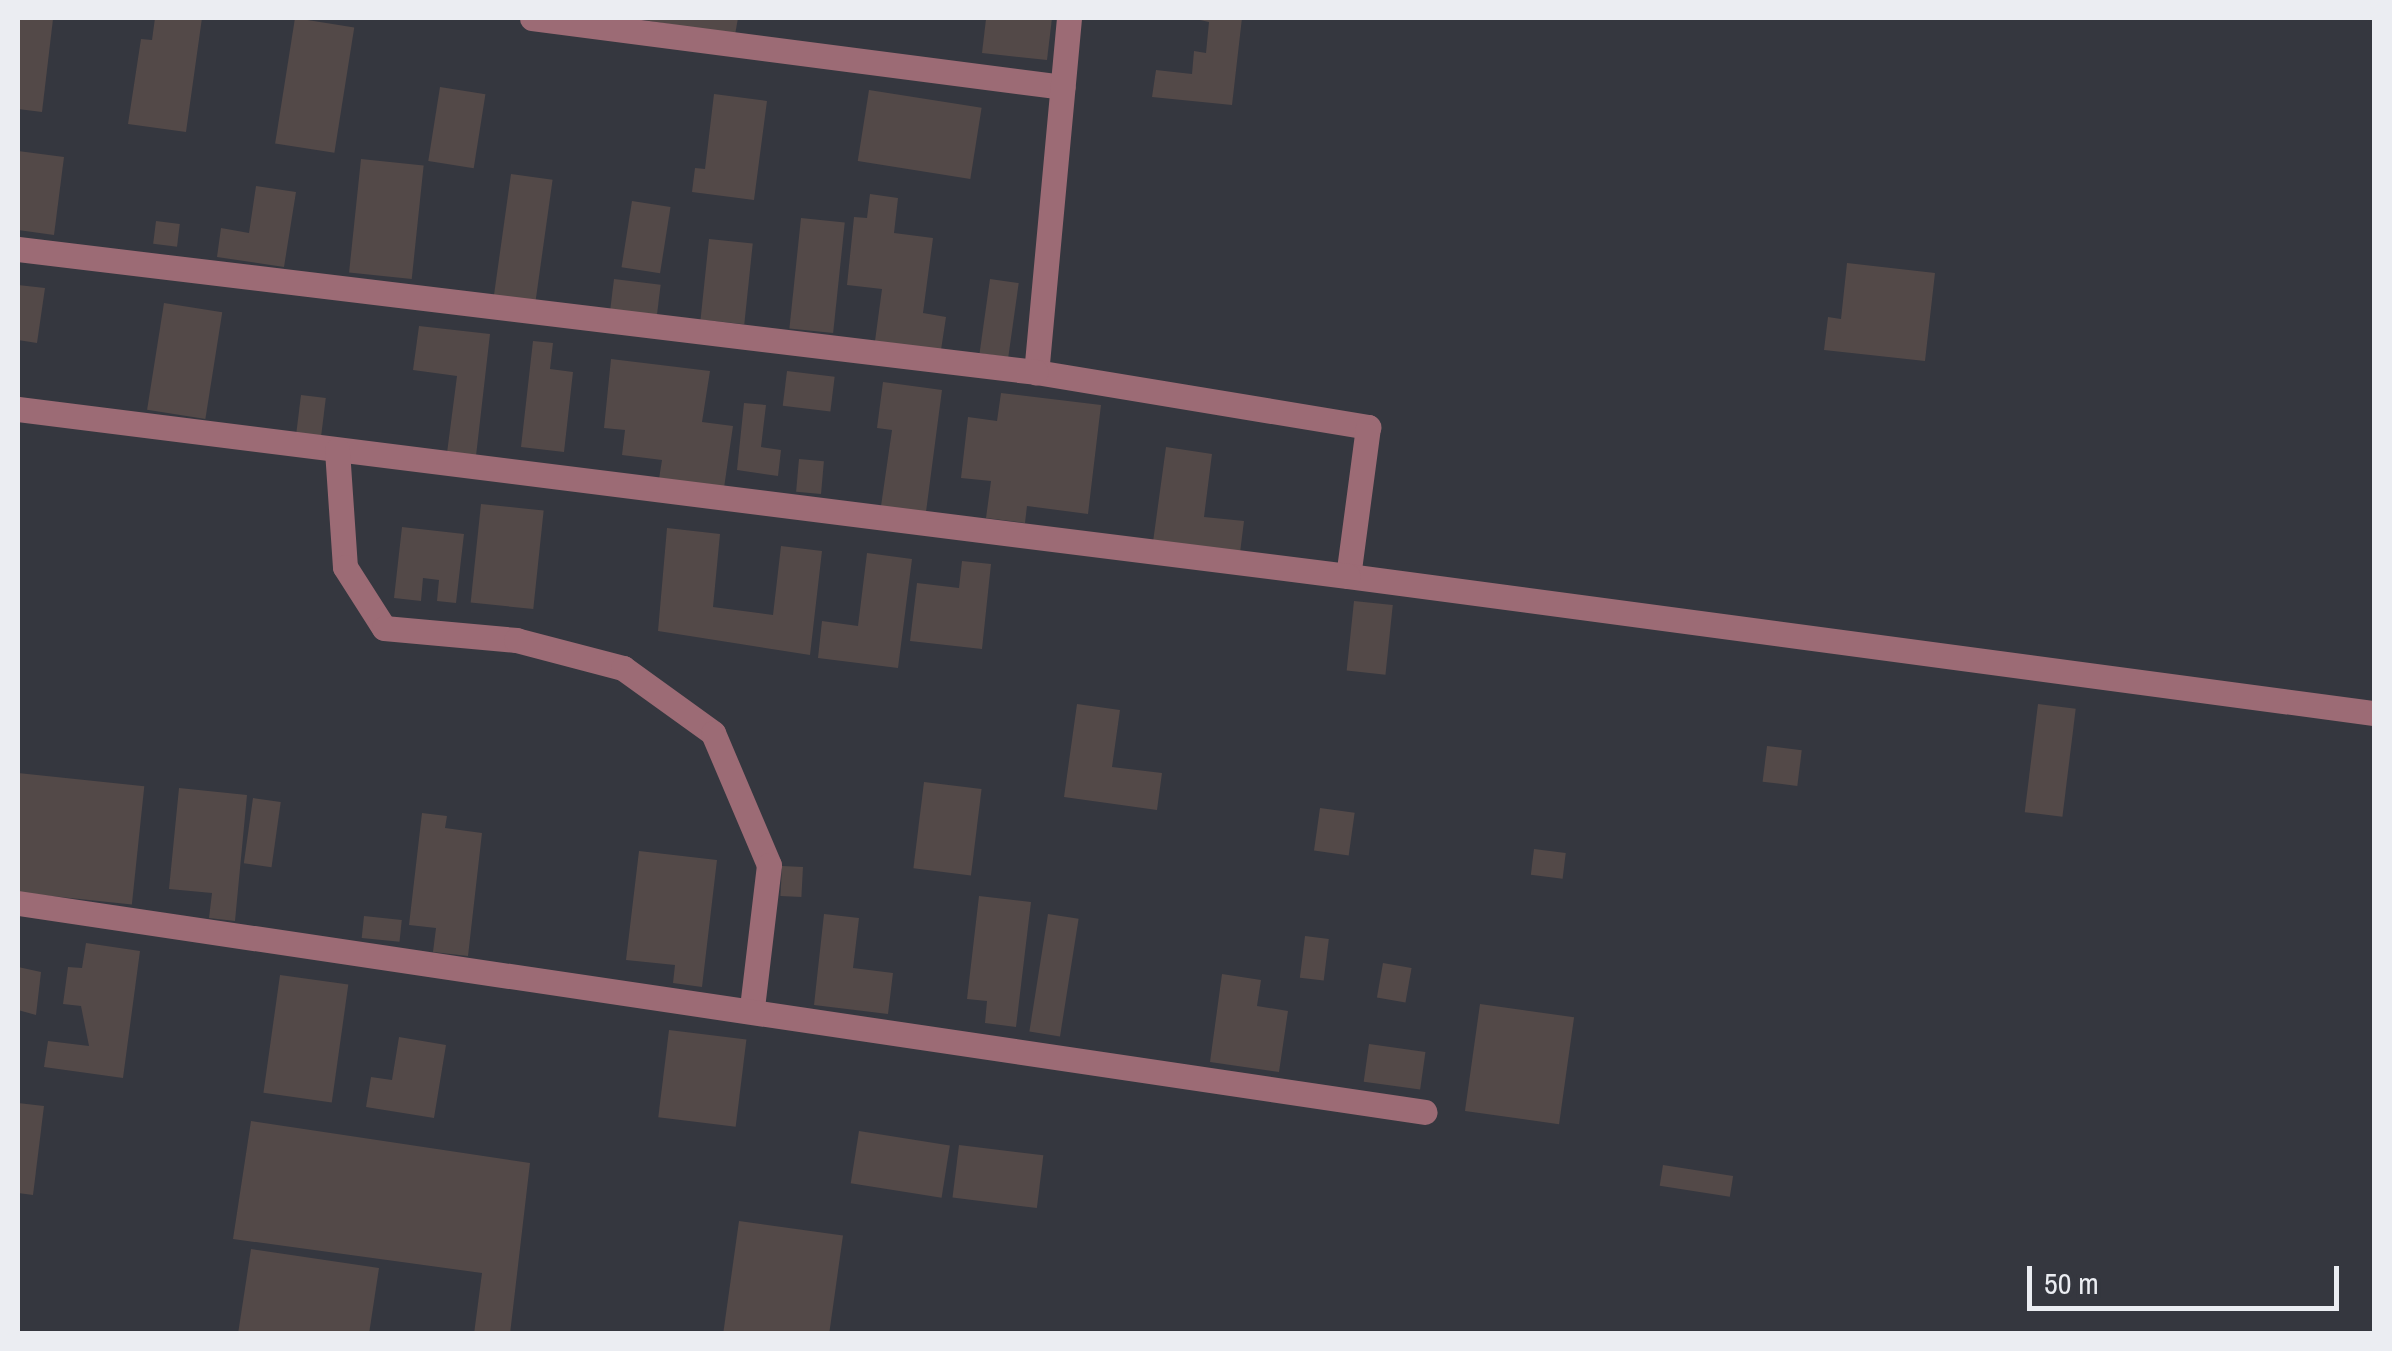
<!DOCTYPE html>
<style>
body{margin:0}
#map{position:relative;width:2392px;height:1351px;overflow:hidden;background:#35373f;font-family:"Archivo Narrow",sans-serif}
div>[style]{position:absolute}
.building>*{inset:0;background:#534948;transform-origin:0 0}
.minor>*{height:25px;margin:-12.5px;padding:0 12.5px;transform-origin:12.5px;border-radius:12.5px;background:#9c6b75}
span{translate:-50% -50%;white-space:nowrap;text-align:center;line-height:1.15;-webkit-text-stroke:8px #35373f;paint-order:stroke}
.frame{position:absolute;inset:0;border:20px solid #ebedf2;pointer-events:none}
.scale{position:absolute;left:2027px;top:1266px;width:312px;height:45px;box-sizing:border-box;border:5px solid #ebedf2;border-top:0;padding-left:12px;font-size:30px;line-height:35px;white-space:nowrap;color:#ebedf2;-webkit-text-stroke:8px #35373f;paint-order:stroke}
</style>
<div id="map">
<div class="building">
<i style="clip-path:polygon(18px 18px,53px 19px,42px 112px,18px 109px)"></i>
<i style="clip-path:polygon(155px 18px,202px 18px,186px 132px,128px 124px,141px 39px,152px 40px)"></i>
<i style="left:295px;top:18px;width:60px;height:127px;rotate:9deg"></i>
<i style="clip-path:polygon(632px 18px,738px 18px,735px 35px)"></i>
<i style="clip-path:polygon(1023px 18px,1052px 18px,1047px 60px,982px 53px,986px 19px)"></i>
<i style="clip-path:polygon(1191px 18px,1242px 18px,1232px 105px,1152px 97px,1156px 70px,1192px 74px,1194px 51px,1206px 53px,1209px 22px)"></i>
<i style="left:440px;top:87px;width:46px;height:75px;rotate:9deg"></i>
<i style="left:869px;top:90px;width:114px;height:72px;rotate:9deg"></i>
<i style="clip-path:polygon(714px 94px,767px 101px,754px 200px,692px 192px,695px 168px,705px 169px)"></i>
<i style="clip-path:polygon(18px 151px,64px 157px,54px 235px,18px 230px)"></i>
<i style="left:361px;top:159px;width:63px;height:114px;rotate:6deg"></i>
<i style="left:511px;top:174px;width:42px;height:123px;rotate:8deg"></i>
<i style="clip-path:polygon(256px 186px,296px 192px,284px 267px,217px 257px,221px 228px,249px 233px)"></i>
<i style="clip-path:polygon(870px 194px,898px 198px,894px 233px,933px 238px,923px 313px,946px 317px,941px 350px,875px 341px,882px 289px,847px 285px,854px 217px,867px 218px)"></i>
<i style="left:632px;top:201px;width:39px;height:67px;rotate:9deg"></i>
<i style="left:801px;top:218px;width:44px;height:111px;rotate:6deg"></i>
<i style="left:156px;top:221px;width:24px;height:23px;rotate:7deg"></i>
<i style="left:709px;top:239px;width:44px;height:81px;rotate:6deg"></i>
<i style="clip-path:polygon(1847px 263px,1935px 273px,1925px 361px,1824px 350px,1828px 317px,1841px 319px)"></i>
<i style="left:614px;top:279px;width:47px;height:31px;rotate:7deg"></i>
<i style="left:990px;top:279px;width:29px;height:75px;rotate:8deg"></i>
<i style="clip-path:polygon(18px 285px,45px 288px,37px 343px,18px 340px)"></i>
<i style="left:164px;top:303px;width:59px;height:108px;rotate:9deg"></i>
<i style="clip-path:polygon(419px 326px,490px 334px,476px 456px,447px 453px,457px 376px,413px 370px)"></i>
<i style="clip-path:polygon(533px 341px,553px 343px,550px 369px,573px 372px,564px 452px,521px 447px)"></i>
<i style="clip-path:polygon(611px 359px,710px 371px,702px 422px,733px 426px,724px 488px,659px 479px,662px 460px,622px 455px,625px 430px,604px 428px)"></i>
<i style="left:787px;top:371px;width:48px;height:35px;rotate:7deg"></i>
<i style="clip-path:polygon(883px 382px,942px 390px,926px 512px,881px 506px,892px 430px,877px 428px)"></i>
<i style="clip-path:polygon(1001px 393px,1101px 405px,1088px 514px,1027px 506px,1025px 523px,986px 518px,991px 481px,961px 478px,968px 417px,997px 421px)"></i>
<i style="left:301px;top:395px;width:25px;height:38px;rotate:7deg"></i>
<i style="clip-path:polygon(744px 403px,766px 405px,761px 447px,781px 450px,778px 476px,737px 470px)"></i>
<i style="clip-path:polygon(1166px 447px,1212px 454px,1204px 517px,1244px 521px,1240px 553px,1153px 542px)"></i>
<i style="left:799px;top:459px;width:25px;height:33px;rotate:5deg"></i>
<i style="left:481px;top:504px;width:63px;height:99px;rotate:6deg"></i>
<i style="clip-path:polygon(402px 527px,464px 534px,456px 603px,437px 601px,439px 580px,423px 578px,421px 601px,394px 598px)"></i>
<i style="clip-path:polygon(667px 528px,720px 534px,713px 607px,773px 615px,781px 546px,822px 551px,810px 655px,658px 631px)"></i>
<i style="clip-path:polygon(867px 553px,912px 559px,898px 668px,818px 658px,822px 621px,858px 626px)"></i>
<i style="clip-path:polygon(962px 561px,991px 564px,982px 649px,910px 641px,917px 583px,959px 588px)"></i>
<i style="left:1354px;top:601px;width:39px;height:70px;rotate:6deg"></i>
<i style="clip-path:polygon(1077px 704px,1120px 710px,1112px 767px,1162px 773px,1157px 810px,1064px 797px)"></i>
<i style="left:2038px;top:704px;width:38px;height:109px;rotate:7deg"></i>
<i style="left:1767px;top:746px;width:35px;height:36px;rotate:7deg"></i>
<i style="left:18px;top:773px;width:127px;height:119px;rotate:6deg"></i>
<i style="left:924px;top:782px;width:58px;height:87px;rotate:7deg"></i>
<i style="clip-path:polygon(179px 788px,247px 795px,235px 921px,209px 918px,212px 893px,169px 889px)"></i>
<i style="left:253px;top:798px;width:28px;height:66px;rotate:8deg"></i>
<i style="left:1320px;top:808px;width:35px;height:43px;rotate:8deg"></i>
<i style="clip-path:polygon(422px 813px,447px 816px,445px 828px,482px 833px,468px 956px,433px 952px,436px 928px,409px 925px)"></i>
<i style="left:1534px;top:849px;width:32px;height:26px;rotate:7deg"></i>
<i style="clip-path:polygon(639px 851px,717px 860px,702px 987px,673px 983px,675px 965px,626px 960px)"></i>
<i style="left:782px;top:866px;width:21px;height:30px;rotate:3deg"></i>
<i style="clip-path:polygon(979px 896px,1031px 902px,1016px 1027px,985px 1023px,987px 1001px,967px 999px)"></i>
<i style="clip-path:polygon(824px 914px,859px 918px,853px 968px,893px 973px,888px 1014px,814px 1005px)"></i>
<i style="left:1048px;top:914px;width:31px;height:119px;rotate:9deg"></i>
<i style="left:364px;top:916px;width:38px;height:22px;rotate:6deg"></i>
<i style="left:1305px;top:936px;width:24px;height:42px;rotate:7deg"></i>
<i style="clip-path:polygon(86px 943px,140px 951px,123px 1078px,44px 1067px,48px 1041px,89px 1046px,81px 1006px,63px 1004px,68px 967px,82px 968px)"></i>
<i style="left:1383px;top:963px;width:29px;height:35px;rotate:10deg"></i>
<i style="clip-path:polygon(18px 967px,41px 972px,36px 1015px,18px 1010px)"></i>
<i style="clip-path:polygon(1222px 974px,1261px 980px,1257px 1006px,1288px 1011px,1279px 1072px,1210px 1062px)"></i>
<i style="left:280px;top:975px;width:69px;height:119px;rotate:8deg"></i>
<i style="left:1480px;top:1004px;width:95px;height:108px;rotate:8deg"></i>
<i style="left:669px;top:1030px;width:78px;height:88px;rotate:7deg"></i>
<i style="clip-path:polygon(399px 1037px,446px 1045px,434px 1118px,366px 1107px,371px 1077px,392px 1080px)"></i>
<i style="left:1369px;top:1044px;width:57px;height:38px;rotate:8deg"></i>
<i style="clip-path:polygon(18px 1103px,44px 1106px,33px 1195px,18px 1193px)"></i>
<i style="clip-path:polygon(251px 1121px,530px 1163px,510px 1334px,474px 1334px,482px 1273px,233px 1239px)"></i>
<i style="left:859px;top:1131px;width:92px;height:53px;rotate:9deg"></i>
<i style="left:959px;top:1145px;width:85px;height:53px;rotate:7deg"></i>
<i style="left:1663px;top:1165px;width:71px;height:21px;rotate:9deg"></i>
<i style="left:739px;top:1221px;width:105px;height:114px;rotate:8deg"></i>
<i style="clip-path:polygon(251px 1249px,379px 1268px,369px 1334px,238px 1334px)"></i>
</div>
<div class="minor">
<i style="left:532px;top:18px;width:535px;rotate:7.4deg"></i>
<i style="left:1069px;top:18px;width:356px;rotate:95.3deg"></i>
<i style="left:1036px;top:372px;width:337px;rotate:9.4deg"></i>
<i style="left:1368px;top:427px;width:150px;rotate:97.6deg"></i>
<i style="left:1348px;top:576px;width:1035px;rotate:7.61deg"></i>
<i style="left:18px;top:249px;width:1025px;rotate:6.89deg"></i>
<i style="left:18px;top:409px;width:1340px;rotate:7.16deg"></i>
<i style="left:337px;top:450px;width:117px;rotate:86.1deg"></i>
<i style="left:345px;top:567px;width:72px;rotate:57.4deg"></i>
<i style="left:384px;top:628px;width:133px;rotate:5.2deg"></i>
<i style="left:516px;top:640px;width:111px;rotate:14.7deg"></i>
<i style="left:623px;top:668px;width:111px;rotate:35.8deg"></i>
<i style="left:713px;top:733px;width:143px;rotate:67deg"></i>
<i style="left:769px;top:865px;width:144px;rotate:96.8deg"></i>
<i style="left:18px;top:903px;width:1422px;rotate:8.45deg"></i>
</div>
<div class="frame"></div>
<div class="scale">50 m</div>
</div>
